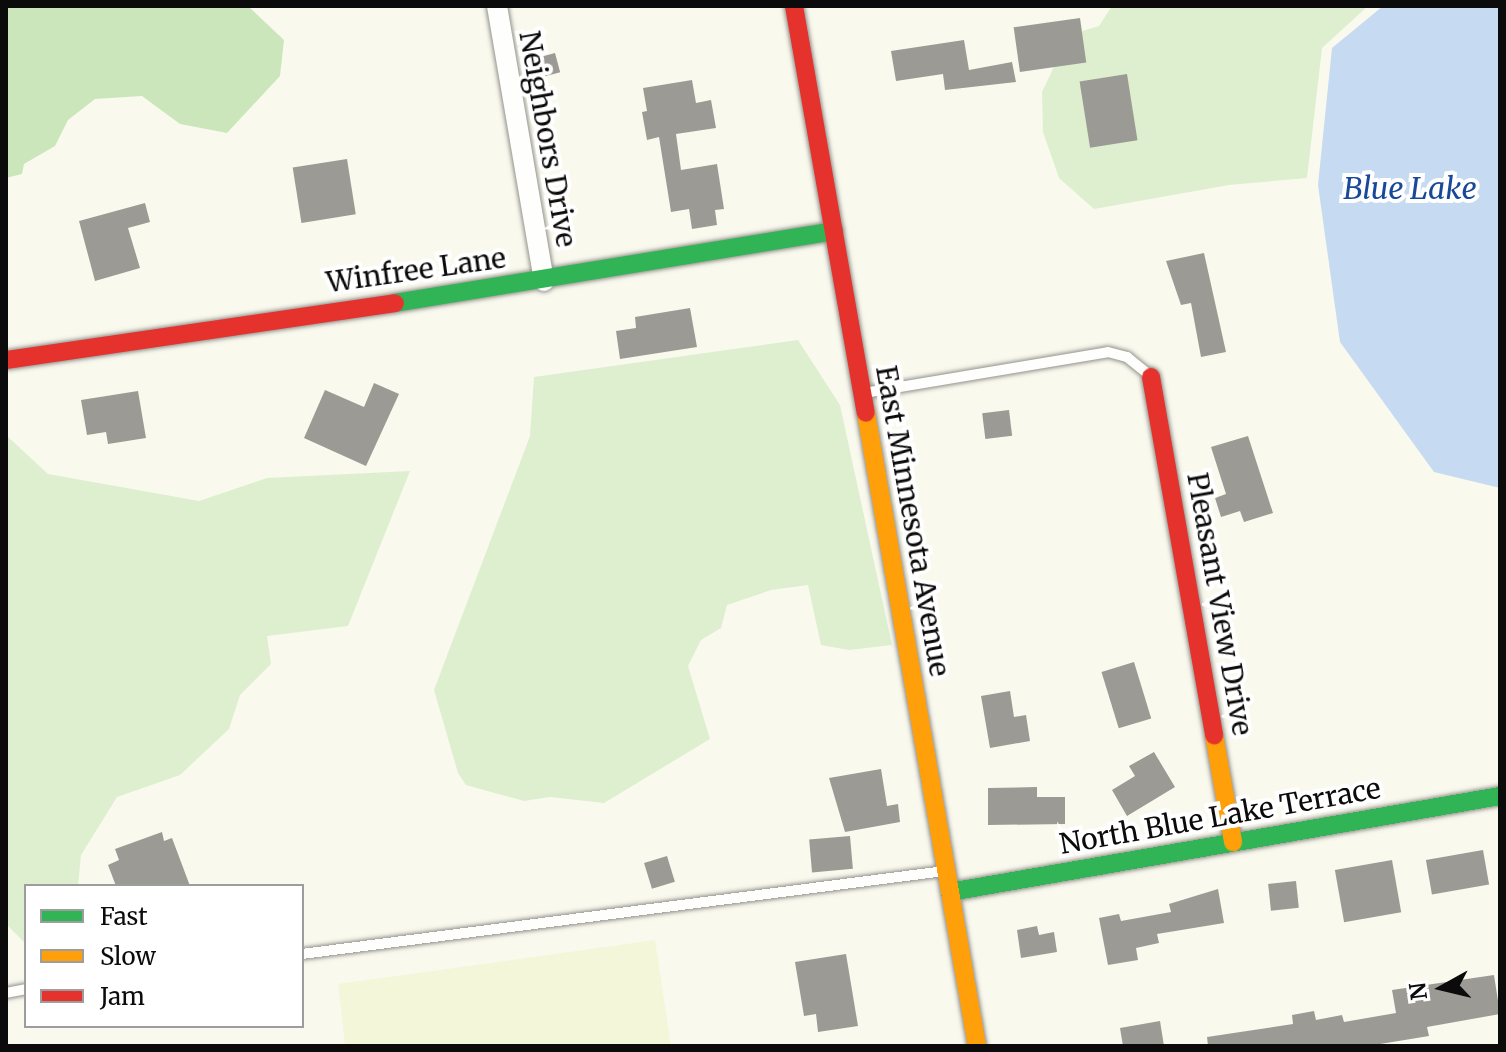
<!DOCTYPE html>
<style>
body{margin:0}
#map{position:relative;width:1506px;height:1052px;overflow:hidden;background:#faf9ee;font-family:Merriweather,serif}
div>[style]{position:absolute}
.farmland>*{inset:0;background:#f4f6da}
.green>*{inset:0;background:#ddefce}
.forest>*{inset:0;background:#cce6bc}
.water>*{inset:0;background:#c6daf2}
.building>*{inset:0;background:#9c9a94;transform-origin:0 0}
.roads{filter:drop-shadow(0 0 2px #93928d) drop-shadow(0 0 2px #93928d)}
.lane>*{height:10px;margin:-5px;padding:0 5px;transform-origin:5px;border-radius:5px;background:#fefefc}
.street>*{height:20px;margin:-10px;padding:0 10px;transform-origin:10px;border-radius:10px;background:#fefefc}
.fast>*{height:18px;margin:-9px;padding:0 9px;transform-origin:9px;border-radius:9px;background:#30b455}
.slow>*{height:18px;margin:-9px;padding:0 9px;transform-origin:9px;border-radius:9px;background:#ff9f0a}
.jam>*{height:18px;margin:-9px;padding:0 9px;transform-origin:9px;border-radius:9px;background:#e5322d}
span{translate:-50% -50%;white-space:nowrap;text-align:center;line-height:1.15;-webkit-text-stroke:8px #fff;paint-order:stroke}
.street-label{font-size:28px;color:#0b0b0b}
.water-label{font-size:30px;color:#184898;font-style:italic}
.frame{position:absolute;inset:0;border:8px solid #0b0b0b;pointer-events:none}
.legend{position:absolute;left:24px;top:884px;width:280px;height:144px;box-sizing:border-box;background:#fff;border:2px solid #9d9d9d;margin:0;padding:10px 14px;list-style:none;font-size:24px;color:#0b0b0b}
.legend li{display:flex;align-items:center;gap:16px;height:40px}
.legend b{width:40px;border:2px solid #9d9d9d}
.north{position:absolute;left:1402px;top:948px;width:80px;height:80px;-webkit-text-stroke:6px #fff;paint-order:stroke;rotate:262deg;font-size:22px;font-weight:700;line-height:32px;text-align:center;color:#0b0b0b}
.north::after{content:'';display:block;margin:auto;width:28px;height:36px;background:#0b0b0b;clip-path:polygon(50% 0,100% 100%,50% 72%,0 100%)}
</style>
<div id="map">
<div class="farmland">
<i style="clip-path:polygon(655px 940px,671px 1046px,345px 1046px,338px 984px)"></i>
</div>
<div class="green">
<i style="clip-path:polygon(1112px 6px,1368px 6px,1322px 48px,1307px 178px,1229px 185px,1094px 209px,1059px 178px,1043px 132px,1042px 92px,1069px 35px,1099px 26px)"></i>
<i style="clip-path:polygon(798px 340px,840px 405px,892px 645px,849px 650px,821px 645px,808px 585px,771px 590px,727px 605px,721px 628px,701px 640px,688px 666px,710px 739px,604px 803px,550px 797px,524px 801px,466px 785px,458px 773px,434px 690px,530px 436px,534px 377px)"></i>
<i style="clip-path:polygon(6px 435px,48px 474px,199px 501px,267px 478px,410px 471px,348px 626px,267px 636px,271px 664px,240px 695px,229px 729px,180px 775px,117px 797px,81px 855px,78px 886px,26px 886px,24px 942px,6px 924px)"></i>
</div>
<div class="forest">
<i style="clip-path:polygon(6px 6px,248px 6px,284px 40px,280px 76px,227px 133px,180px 124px,142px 96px,95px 99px,68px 120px,55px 146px,24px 164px,22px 174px,6px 178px)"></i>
</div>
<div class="water">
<i style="clip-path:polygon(1383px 6px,1500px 6px,1500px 488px,1434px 472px,1340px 342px,1318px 185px,1332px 48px)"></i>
</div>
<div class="building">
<i style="left:1080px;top:18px;width:45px;height:67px;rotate:82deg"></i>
<i style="clip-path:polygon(964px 40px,969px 70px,1012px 62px,1016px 82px,945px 90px,943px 74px,896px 81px,891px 51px)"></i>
<i style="left:555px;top:53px;width:20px;height:24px;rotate:75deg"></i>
<i style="left:1127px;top:74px;width:67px;height:48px;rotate:81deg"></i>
<i style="clip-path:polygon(692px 80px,696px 103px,711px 100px,716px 128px,676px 134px,681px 170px,717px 164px,724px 209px,715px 210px,717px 225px,692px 229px,689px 209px,671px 212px,659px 137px,647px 140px,642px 112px,647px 111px,643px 88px)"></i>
<i style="left:347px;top:159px;width:56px;height:55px;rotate:81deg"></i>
<i style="clip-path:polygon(145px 203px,150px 222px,128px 228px,140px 268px,95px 281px,79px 221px)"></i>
<i style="clip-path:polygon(1204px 253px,1226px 352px,1201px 357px,1191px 303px,1181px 305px,1166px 261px)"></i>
<i style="clip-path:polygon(690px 308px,697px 347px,620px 359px,616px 331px,636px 328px,635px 317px)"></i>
<i style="clip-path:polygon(374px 383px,399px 394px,366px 466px,304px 438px,325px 390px,364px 407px)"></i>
<i style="clip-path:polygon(138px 391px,146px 438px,108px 444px,106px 432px,87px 435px,81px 400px)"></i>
<i style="left:1009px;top:410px;width:26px;height:27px;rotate:83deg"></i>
<i style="clip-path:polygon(1248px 436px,1273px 513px,1244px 522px,1240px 511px,1221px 517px,1215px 498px,1226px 494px,1211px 447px)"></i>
<i style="left:1134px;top:662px;width:59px;height:34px;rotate:73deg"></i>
<i style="clip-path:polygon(1010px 691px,1014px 717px,1026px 715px,1030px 741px,990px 748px,981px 696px)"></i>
<i style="clip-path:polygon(1154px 752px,1175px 787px,1127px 816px,1112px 790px,1135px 776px,1129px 766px)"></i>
<i style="clip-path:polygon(881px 769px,887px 806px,898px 804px,900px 822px,845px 832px,829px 778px)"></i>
<i style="clip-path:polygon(1037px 787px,1037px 797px,1065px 797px,1065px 824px,988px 825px,988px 788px)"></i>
<i style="clip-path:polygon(162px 832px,164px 841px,172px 838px,190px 886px,116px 886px,108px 865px,119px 860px,115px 849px)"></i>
<i style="left:850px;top:836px;width:33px;height:41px;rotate:85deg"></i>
<i style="left:1483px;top:850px;width:35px;height:58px;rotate:80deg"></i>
<i style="left:667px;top:856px;width:27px;height:24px;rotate:73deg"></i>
<i style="left:1392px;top:860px;width:53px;height:58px;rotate:80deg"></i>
<i style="left:1296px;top:881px;width:27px;height:28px;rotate:84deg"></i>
<i style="clip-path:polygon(1218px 889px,1224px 923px,1157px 934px,1159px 943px,1136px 948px,1138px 960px,1108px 965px,1099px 918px,1119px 914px,1121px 921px,1171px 912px,1169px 904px)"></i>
<i style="clip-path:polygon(1037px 926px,1039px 935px,1054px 932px,1057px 952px,1021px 958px,1017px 930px)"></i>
<i style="clip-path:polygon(846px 954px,858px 1026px,818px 1032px,816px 1014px,804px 1016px,795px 962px)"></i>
<i style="clip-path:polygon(1494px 975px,1500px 1014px,1427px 1027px,1429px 1036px,1368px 1046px,1208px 1046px,1207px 1037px,1293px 1024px,1292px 1015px,1314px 1011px,1316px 1020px,1342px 1015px,1344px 1022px,1396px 1013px,1392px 990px)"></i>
<i style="clip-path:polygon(1160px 1021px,1164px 1046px,1123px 1046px,1120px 1028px)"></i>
</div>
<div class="roads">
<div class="lane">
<i style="left:864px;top:393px;width:247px;rotate:-9.5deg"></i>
<i style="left:1108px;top:352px;width:20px;rotate:15deg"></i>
<i style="left:1127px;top:357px;width:28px;rotate:39deg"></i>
<i style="left:302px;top:954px;width:648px;rotate:-7.36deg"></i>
<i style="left:6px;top:993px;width:20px;rotate:-11deg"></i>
</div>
<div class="street">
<i style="left:497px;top:6px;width:279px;rotate:80.3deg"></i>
</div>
<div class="fast">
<i style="left:395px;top:303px;width:445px;rotate:-9.3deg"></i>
<i style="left:950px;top:892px;width:558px;rotate:-9.9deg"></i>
</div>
<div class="slow">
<i style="left:866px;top:413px;width:643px;rotate:80.05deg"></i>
<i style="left:1214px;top:735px;width:109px;rotate:79.9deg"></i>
</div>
<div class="jam">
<i style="left:794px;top:6px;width:413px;rotate:80deg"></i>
<i style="left:6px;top:360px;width:393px;rotate:-8.3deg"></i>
<i style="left:1151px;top:377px;width:364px;rotate:80deg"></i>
</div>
</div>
<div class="street-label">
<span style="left:548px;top:139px;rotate:80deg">Neighbors Drive</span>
<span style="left:416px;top:270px;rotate:-8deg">Winfree Lane</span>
<span style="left:913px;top:521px;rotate:80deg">East Minnesota Avenue</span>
<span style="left:1220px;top:604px;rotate:80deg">Pleasant View Drive</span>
<span style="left:1220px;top:816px;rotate:-10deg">North Blue Lake Terrace</span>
</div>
<div class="water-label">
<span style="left:1410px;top:188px">Blue Lake</span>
</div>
<div class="frame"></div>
<ul class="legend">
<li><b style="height:10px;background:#30b455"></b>Fast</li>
<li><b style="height:10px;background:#ff9f0a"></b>Slow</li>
<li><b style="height:10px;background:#e5322d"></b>Jam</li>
</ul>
<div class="north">N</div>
</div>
